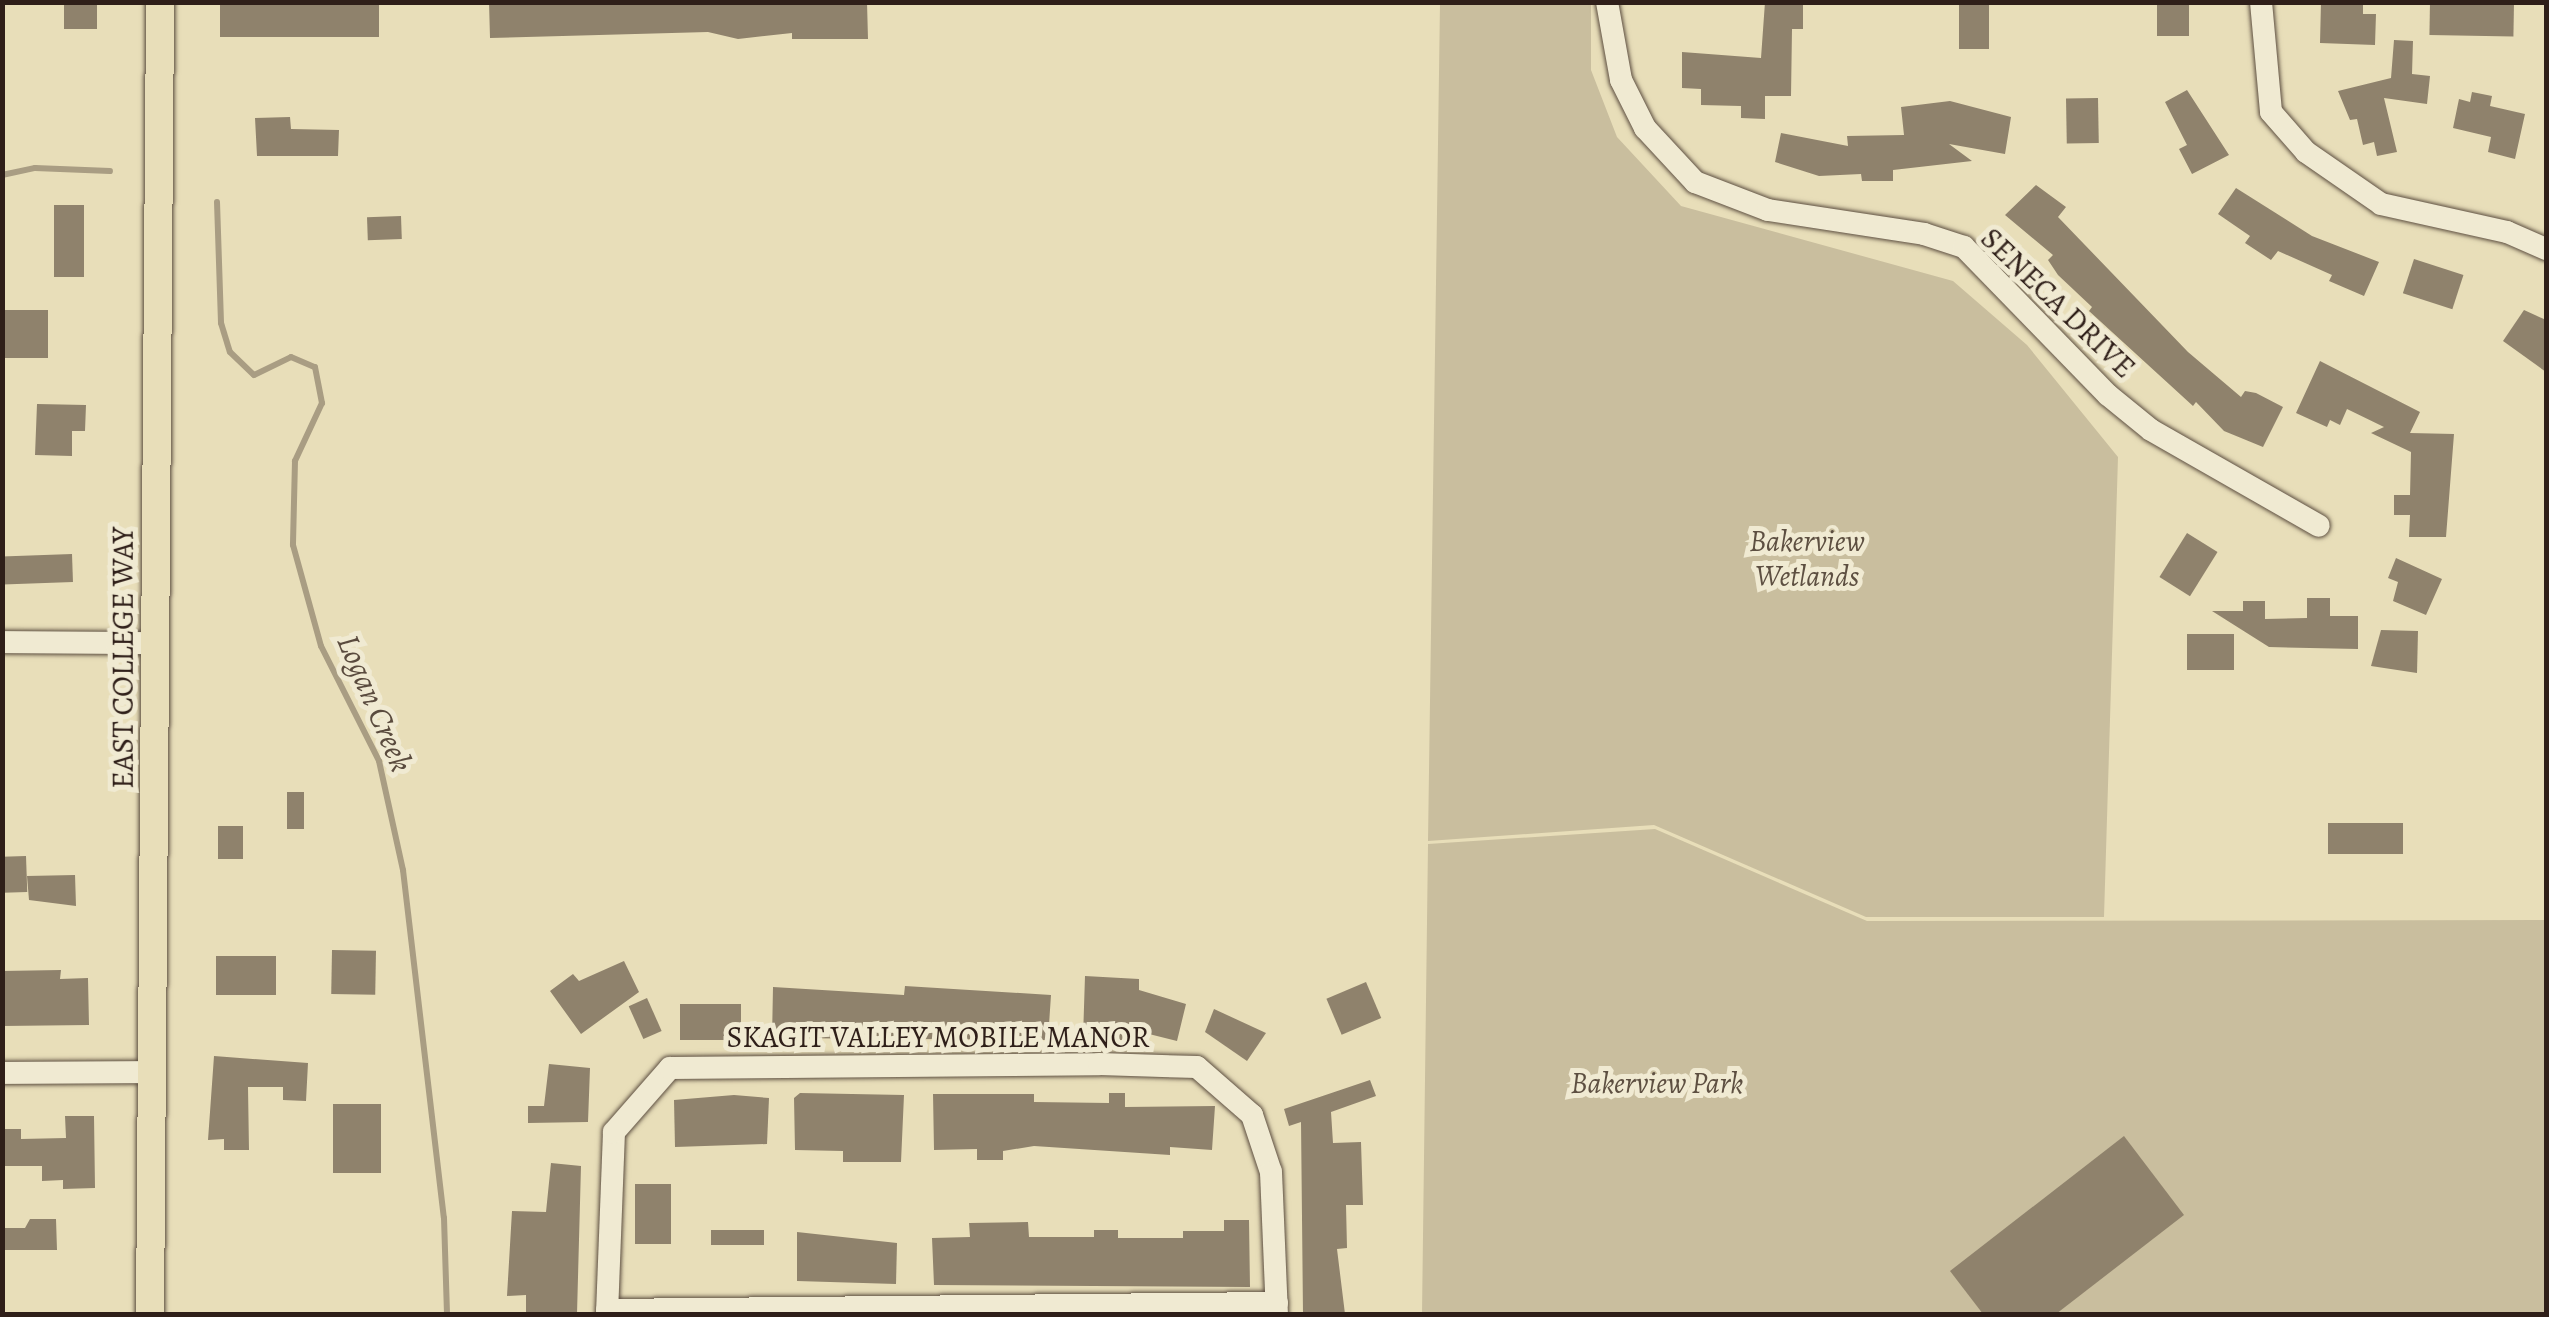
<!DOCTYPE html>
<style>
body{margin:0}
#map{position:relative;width:2549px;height:1317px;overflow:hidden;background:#e8deb9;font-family:Alegreya,serif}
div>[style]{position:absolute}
.green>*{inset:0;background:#c9be9e}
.stream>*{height:6px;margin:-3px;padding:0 3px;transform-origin:3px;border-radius:3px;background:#a99d83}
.building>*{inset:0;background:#8f826c;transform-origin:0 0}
.roads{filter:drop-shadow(0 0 2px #5d4f41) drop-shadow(0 0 2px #5d4f41)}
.minor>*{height:22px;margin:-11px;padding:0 11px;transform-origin:11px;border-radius:11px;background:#f0ead2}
.major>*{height:28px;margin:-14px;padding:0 14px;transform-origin:14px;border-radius:14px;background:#e8deb9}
span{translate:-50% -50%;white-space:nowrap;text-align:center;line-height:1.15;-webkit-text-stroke:10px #f0ead2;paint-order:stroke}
.street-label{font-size:30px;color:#2f1f19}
.park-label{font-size:30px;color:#5d4f41;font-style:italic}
.water-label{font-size:32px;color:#5a4b3e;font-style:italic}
.frame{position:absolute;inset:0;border:5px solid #2f1f19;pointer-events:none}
</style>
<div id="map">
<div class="green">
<i style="clip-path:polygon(1440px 3px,1591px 3px,1591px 70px,1617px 137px,1681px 206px,1953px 281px,2027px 345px,2118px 457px,2104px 917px,1866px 917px,1654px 825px,1428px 841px)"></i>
<i style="clip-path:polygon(1655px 829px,1867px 921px,2546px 920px,2546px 1314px,1422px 1314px,1428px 844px)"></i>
</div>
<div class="stream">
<i style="left:2px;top:175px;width:34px;rotate:-12deg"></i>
<i style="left:35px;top:168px;width:75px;rotate:2.3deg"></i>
<i style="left:217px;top:202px;width:121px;rotate:88.1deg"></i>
<i style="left:221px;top:323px;width:30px;rotate:73deg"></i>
<i style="left:230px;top:352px;width:33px;rotate:44deg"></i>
<i style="left:254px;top:375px;width:41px;rotate:-25.9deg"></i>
<i style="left:291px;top:357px;width:26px;rotate:23deg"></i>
<i style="left:315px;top:367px;width:37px;rotate:79deg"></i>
<i style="left:322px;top:403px;width:64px;rotate:115deg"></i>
<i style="left:295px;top:461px;width:84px;rotate:91.4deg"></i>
<i style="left:293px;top:545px;width:105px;rotate:74.5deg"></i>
<i style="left:321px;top:646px;width:129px;rotate:63.2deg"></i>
<i style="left:379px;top:761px;width:112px;rotate:77.6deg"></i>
<i style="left:403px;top:870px;width:350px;rotate:83.3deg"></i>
<i style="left:444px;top:1218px;width:96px;rotate:88.2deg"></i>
</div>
<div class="building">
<i style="left:64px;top:2px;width:33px;height:27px"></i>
<i style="left:220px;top:2px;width:159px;height:35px"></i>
<i style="clip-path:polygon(489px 2px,867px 2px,868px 39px,792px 39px,792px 33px,738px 39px,708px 32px,490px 38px)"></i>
<i style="clip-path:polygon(1765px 2px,1803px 2px,1803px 29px,1792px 29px,1791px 96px,1765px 96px,1765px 119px,1741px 118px,1741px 106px,1701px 105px,1701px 89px,1682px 88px,1682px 52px,1761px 58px)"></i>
<i style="left:1959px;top:2px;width:30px;height:47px"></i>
<i style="left:2157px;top:2px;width:32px;height:34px"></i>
<i style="clip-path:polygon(2321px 2px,2363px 2px,2363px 14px,2376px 14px,2375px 45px,2320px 43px)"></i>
<i style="left:2430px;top:2px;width:84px;height:33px;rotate:1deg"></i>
<i style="clip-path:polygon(2394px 40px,2413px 41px,2412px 74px,2430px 76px,2427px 104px,2384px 98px,2397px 152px,2377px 156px,2374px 142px,2363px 145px,2357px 119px,2350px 120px,2338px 91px,2391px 78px)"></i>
<i style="clip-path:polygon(2187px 90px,2229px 155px,2192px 174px,2179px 149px,2187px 145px,2165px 102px)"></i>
<i style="clip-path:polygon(2472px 92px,2492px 96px,2490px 106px,2525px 114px,2515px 159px,2488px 152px,2491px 137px,2453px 128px,2459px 99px,2470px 102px)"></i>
<i style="left:2098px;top:98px;width:45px;height:32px;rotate:89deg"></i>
<i style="clip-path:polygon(1950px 101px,2011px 117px,2005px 154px,1949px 144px,1972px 161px,1893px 170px,1893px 181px,1862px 181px,1861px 174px,1819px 176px,1775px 162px,1781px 133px,1848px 146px,1847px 136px,1904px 135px,1901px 107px)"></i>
<i style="clip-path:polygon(290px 117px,291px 129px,339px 130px,338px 156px,257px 156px,255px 118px)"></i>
<i style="clip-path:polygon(2036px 185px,2066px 207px,2058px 217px,2188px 352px,2241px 397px,2245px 391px,2256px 393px,2283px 407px,2263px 447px,2224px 431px,2196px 402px,2193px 406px,2089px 311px,2092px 307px,2058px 275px,2048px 260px,2053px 255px,2005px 215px)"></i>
<i style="clip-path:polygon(2236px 188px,2312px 236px,2379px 262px,2364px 296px,2329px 281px,2332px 275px,2278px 251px,2271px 260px,2245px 243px,2250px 236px,2218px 214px)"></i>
<i style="left:54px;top:205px;width:30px;height:72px"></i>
<i style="left:401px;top:216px;width:23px;height:34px;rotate:88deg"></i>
<i style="left:2414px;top:259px;width:52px;height:36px;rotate:18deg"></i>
<i style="left:2px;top:310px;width:46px;height:48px"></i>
<i style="clip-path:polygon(2524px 310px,2546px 320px,2546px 372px,2503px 341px)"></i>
<i style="clip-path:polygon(2320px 361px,2420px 412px,2410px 433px,2454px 434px,2446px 537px,2409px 537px,2410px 515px,2394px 515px,2394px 495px,2410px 495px,2411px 452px,2371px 433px,2384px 427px,2347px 409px,2340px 425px,2330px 420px,2327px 427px,2296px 413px)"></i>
<i style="clip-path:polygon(37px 404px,86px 405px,85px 431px,72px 431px,72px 456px,35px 455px)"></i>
<i style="left:2187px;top:533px;width:36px;height:52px;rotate:32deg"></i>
<i style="left:72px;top:554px;width:28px;height:70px;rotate:88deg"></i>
<i style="clip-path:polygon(2396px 558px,2442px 579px,2426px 615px,2393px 601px,2398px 582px,2388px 578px)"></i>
<i style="clip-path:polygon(2307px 598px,2330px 598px,2330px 616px,2358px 616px,2358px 649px,2269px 647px,2212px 611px,2243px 611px,2243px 601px,2265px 601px,2265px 619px,2307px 618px)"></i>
<i style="clip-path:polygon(2381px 630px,2418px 631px,2417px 673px,2371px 666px)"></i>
<i style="left:2187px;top:634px;width:47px;height:36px"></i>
<i style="left:287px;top:792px;width:17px;height:37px"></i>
<i style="left:2403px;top:823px;width:31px;height:75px;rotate:90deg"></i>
<i style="left:218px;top:826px;width:25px;height:33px"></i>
<i style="left:26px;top:856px;width:36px;height:24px;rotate:88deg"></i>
<i style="clip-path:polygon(75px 875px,76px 906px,29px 900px,27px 876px)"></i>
<i style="left:332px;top:950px;width:44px;height:44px;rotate:1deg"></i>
<i style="left:216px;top:956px;width:60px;height:39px"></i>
<i style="clip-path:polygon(624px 961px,639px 992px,581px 1034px,550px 991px,573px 974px,579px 981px)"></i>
<i style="clip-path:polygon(61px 970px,60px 979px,88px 978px,89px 1025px,2px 1026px,2px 971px)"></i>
<i style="clip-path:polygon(1085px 976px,1139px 979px,1139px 990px,1186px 1004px,1177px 1041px,1137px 1031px,1136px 1041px,1083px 1038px)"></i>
<i style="left:1366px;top:982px;width:39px;height:43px;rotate:67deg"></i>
<i style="clip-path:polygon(905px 986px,1051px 995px,1048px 1040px,772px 1038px,773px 987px,904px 995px)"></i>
<i style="left:647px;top:998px;width:36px;height:20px;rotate:66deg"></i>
<i style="left:680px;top:1004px;width:61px;height:36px"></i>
<i style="clip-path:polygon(1214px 1009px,1266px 1033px,1247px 1061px,1205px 1032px)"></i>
<i style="clip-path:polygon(214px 1056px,308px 1063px,306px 1101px,283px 1100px,283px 1087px,248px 1087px,249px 1150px,224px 1150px,224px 1139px,208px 1140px)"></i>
<i style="clip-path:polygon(549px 1064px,590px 1068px,588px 1122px,528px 1123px,528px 1106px,544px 1106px)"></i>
<i style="clip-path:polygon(1370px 1080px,1376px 1096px,1331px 1112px,1333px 1143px,1361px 1142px,1363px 1205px,1346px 1205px,1347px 1248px,1337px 1249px,1345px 1314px,1303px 1314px,1301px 1122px,1289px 1126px,1284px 1109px)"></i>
<i style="clip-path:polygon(800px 1093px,904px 1095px,901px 1162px,843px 1162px,843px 1151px,795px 1150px,794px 1098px)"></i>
<i style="clip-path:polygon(1109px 1093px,1125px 1093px,1125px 1107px,1215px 1106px,1212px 1150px,1170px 1147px,1170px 1155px,1034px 1146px,1003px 1151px,1003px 1160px,977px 1160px,977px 1149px,934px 1150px,933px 1094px,1034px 1094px,1034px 1102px,1109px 1103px)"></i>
<i style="clip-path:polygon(734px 1095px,769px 1098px,767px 1144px,675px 1147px,674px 1100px)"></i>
<i style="left:333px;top:1104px;width:48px;height:69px"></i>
<i style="clip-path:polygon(65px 1116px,94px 1116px,95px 1188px,63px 1189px,63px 1180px,42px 1181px,42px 1166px,2px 1166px,2px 1129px,21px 1129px,21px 1139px,66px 1138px)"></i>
<i style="clip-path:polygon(2124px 1136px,2184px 1215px,2056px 1314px,1983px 1314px,1950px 1271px)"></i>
<i style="clip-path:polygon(551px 1163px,581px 1166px,577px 1314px,526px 1314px,526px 1295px,507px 1296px,512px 1211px,546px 1212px)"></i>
<i style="left:635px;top:1184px;width:36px;height:60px"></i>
<i style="clip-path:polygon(30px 1219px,56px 1219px,57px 1250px,2px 1250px,2px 1228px,25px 1228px)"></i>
<i style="clip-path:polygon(1224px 1220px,1249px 1220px,1250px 1287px,934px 1285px,932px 1238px,970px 1237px,969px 1223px,1028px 1222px,1029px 1237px,1094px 1237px,1094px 1230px,1118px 1230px,1118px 1238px,1183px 1238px,1183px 1231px,1224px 1231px)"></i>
<i style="left:711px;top:1230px;width:53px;height:15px"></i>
<i style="clip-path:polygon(797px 1232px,897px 1243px,896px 1284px,797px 1281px)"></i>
</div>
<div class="roads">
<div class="minor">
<i style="left:1607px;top:2px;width:79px;rotate:79.8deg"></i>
<i style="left:1621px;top:80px;width:54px;rotate:63.4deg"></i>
<i style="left:1645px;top:128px;width:74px;rotate:47.2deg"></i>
<i style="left:1695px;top:182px;width:78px;rotate:21deg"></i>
<i style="left:1768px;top:210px;width:158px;rotate:8.7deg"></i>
<i style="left:1924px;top:234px;width:42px;rotate:18deg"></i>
<i style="left:1964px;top:247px;width:206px;rotate:45.8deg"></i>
<i style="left:2108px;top:395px;width:55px;rotate:39.1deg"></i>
<i style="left:2151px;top:430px;width:193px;rotate:29.7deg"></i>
<i style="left:2261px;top:2px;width:110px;rotate:84.8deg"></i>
<i style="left:2271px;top:112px;width:53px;rotate:48.8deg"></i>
<i style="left:2306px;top:152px;width:91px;rotate:34.7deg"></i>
<i style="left:2381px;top:204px;width:129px;rotate:12.5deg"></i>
<i style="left:2507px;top:232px;width:43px;rotate:23.6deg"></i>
<i style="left:2px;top:642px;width:154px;rotate:0.4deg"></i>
<i style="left:2px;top:1073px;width:149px;rotate:-0.4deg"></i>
<i style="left:607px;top:1310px;width:670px;rotate:-0.6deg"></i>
<i style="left:607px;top:1314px;width:182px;rotate:-87.8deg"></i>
<i style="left:614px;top:1132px;width:85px;rotate:-48.8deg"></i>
<i style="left:670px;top:1068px;width:429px;rotate:-0.5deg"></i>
<i style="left:1099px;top:1064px;width:98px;rotate:1.8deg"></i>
<i style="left:1197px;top:1067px;width:73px;rotate:41.1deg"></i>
<i style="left:1252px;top:1115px;width:60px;rotate:71.6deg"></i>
<i style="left:1271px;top:1172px;width:142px;rotate:87.6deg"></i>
</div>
<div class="major">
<i style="left:150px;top:1314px;width:1312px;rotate:-89.56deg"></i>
</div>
</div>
<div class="street-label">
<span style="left:2058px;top:303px;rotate:44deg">SENECA DRIVE</span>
<span style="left:123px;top:658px;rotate:-90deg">EAST COLLEGE WAY</span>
<span style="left:938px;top:1037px">SKAGIT VALLEY MOBILE MANOR</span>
</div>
<div class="park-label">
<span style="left:1807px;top:558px">Bakerview<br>Wetlands</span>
<span style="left:1657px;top:1083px">Bakerview Park</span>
</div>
<div class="water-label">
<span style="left:375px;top:703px;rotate:67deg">Logan Creek</span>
</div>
<div class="frame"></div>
</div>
